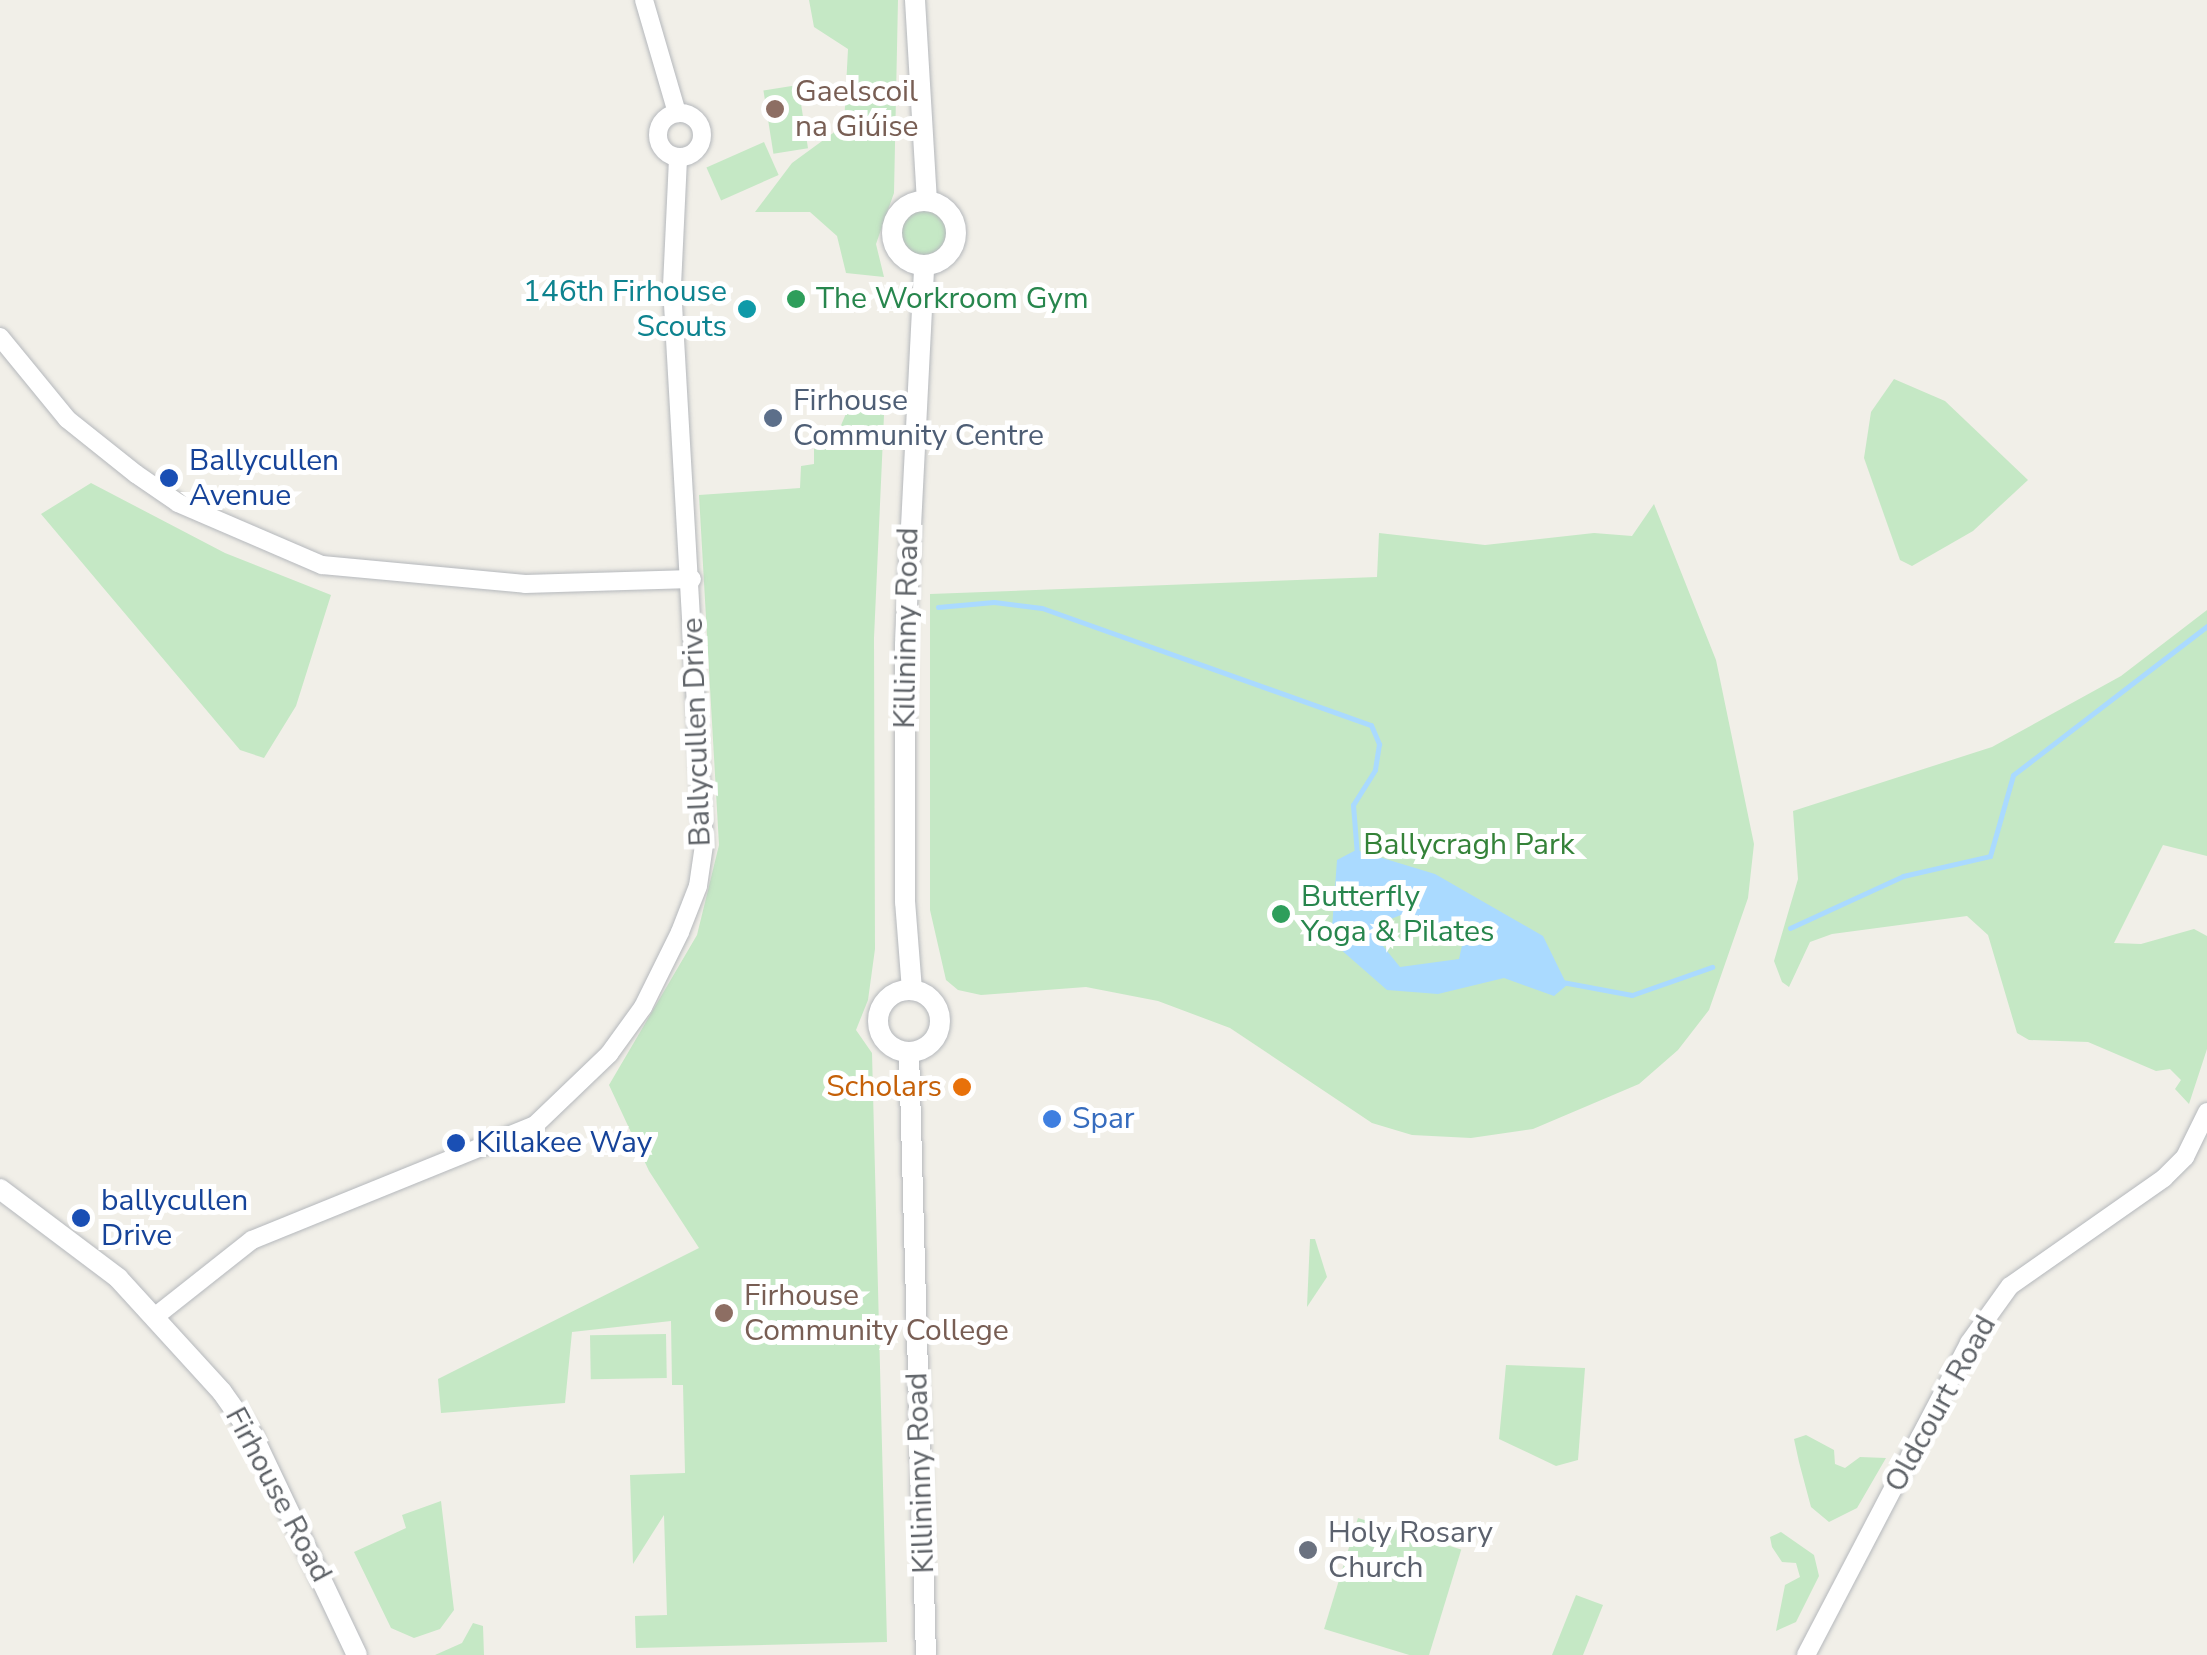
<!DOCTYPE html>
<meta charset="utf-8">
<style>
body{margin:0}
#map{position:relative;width:2207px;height:1655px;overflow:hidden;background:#f1efe8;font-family:"Nunito Sans",sans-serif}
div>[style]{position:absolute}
.green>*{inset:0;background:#c5e8c5;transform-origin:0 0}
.round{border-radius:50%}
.water>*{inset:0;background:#aadaff}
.stream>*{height:5px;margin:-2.5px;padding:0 2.5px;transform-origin:2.5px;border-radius:2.5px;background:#aadaff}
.roads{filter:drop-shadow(0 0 2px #b5b8bc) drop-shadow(0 0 2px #b5b8bc)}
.tertiary>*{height:18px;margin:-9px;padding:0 9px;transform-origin:9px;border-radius:9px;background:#fff}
.tertiary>.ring{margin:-9px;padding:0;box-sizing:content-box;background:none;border:18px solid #fff;border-radius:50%}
.secondary>*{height:20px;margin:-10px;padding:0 10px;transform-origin:10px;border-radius:10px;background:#fff}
.secondary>.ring{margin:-10px;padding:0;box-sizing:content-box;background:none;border:20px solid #fff;border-radius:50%}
.dots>*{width:28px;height:28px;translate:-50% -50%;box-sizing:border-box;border:5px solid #fff;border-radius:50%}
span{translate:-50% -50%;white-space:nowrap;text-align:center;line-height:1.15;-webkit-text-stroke:10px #fff;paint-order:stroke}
.education-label{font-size:30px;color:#785e54}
.left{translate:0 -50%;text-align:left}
.culture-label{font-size:30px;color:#0d838f}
.right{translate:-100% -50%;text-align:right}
.leisure-label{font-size:30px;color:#27864d}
.service-label{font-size:30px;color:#4e5e75}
.transit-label{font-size:30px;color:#164399}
.street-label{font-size:30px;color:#5f6368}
.park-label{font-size:30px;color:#348238}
.food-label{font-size:30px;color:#c56008}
.shop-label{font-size:30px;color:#366cbe}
.worship-label{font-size:30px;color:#5b616d}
</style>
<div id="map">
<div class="green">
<i style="clip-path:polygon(809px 0,898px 0,894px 193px,876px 244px,884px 277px,846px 273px,837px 236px,810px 212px,755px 212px,792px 163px,844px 125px,848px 49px,814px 27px)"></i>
<i style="left:798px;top:85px;width:64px;height:35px;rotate:81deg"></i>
<i style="left:764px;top:142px;width:36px;height:63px;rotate:66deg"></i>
<i class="round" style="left:902px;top:211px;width:44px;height:44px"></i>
<i style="clip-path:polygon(1894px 379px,1945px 401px,2028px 480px,1973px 531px,1912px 566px,1900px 560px,1864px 458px,1871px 412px)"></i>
<i style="clip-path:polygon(885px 393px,874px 638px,875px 949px,868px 1000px,856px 1030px,872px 1053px,887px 1642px,636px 1648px,635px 1616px,667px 1615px,664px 1515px,633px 1564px,630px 1475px,685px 1473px,683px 1385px,672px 1385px,671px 1321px,572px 1332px,565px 1403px,441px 1413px,438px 1379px,699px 1248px,649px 1171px,609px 1085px,697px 935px,719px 845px,699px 495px,800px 488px,801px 466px,814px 464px,814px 432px,839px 430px,850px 404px)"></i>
<i style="clip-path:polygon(91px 483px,225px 553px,331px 595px,296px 706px,264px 758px,240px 750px,41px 514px)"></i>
<i style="clip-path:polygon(1654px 504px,1716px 660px,1754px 844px,1748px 898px,1709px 1010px,1678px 1050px,1639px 1084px,1533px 1129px,1471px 1138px,1412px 1135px,1372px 1123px,1230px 1028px,1158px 1001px,1086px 987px,981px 995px,958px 990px,946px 980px,930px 910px,930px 594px,1377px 577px,1379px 533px,1485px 545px,1594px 533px,1632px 536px)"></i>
<i style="clip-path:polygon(2207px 610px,2207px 856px,2163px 845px,2114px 943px,2141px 944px,2194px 929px,2207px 936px,2207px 1049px,2189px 1104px,2175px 1089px,2181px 1080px,2170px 1069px,2156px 1071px,2088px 1042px,2029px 1040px,2017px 1033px,1988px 935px,1967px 916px,1832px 934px,1810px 942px,1789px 987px,1782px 982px,1774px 961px,1798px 879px,1793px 811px,1992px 747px,2121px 676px)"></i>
<i style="clip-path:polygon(1310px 1239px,1315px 1239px,1327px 1277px,1307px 1307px)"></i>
<i style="left:666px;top:1334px;width:44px;height:76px;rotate:89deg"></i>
<i style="clip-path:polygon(1506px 1365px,1585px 1368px,1578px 1460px,1556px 1466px,1499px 1439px)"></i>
<i style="clip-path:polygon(1806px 1435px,1834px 1450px,1835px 1464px,1845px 1468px,1860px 1457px,1886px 1458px,1857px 1508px,1829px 1522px,1811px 1507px,1799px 1462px,1794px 1439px)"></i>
<i style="clip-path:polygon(441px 1501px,454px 1610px,440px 1629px,414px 1638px,391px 1628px,354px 1552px,406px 1528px,402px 1515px)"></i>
<i style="left:1358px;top:1518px;width:108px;height:116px;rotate:17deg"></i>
<i style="clip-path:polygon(1781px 1532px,1814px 1555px,1819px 1576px,1796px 1622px,1776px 1631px,1785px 1585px,1800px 1577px,1796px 1563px,1782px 1562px,1772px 1547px,1770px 1537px)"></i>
<i style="clip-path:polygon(1576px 1595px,1603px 1605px,1583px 1655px,1552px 1655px)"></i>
<i style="clip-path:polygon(473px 1623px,483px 1626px,484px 1655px,435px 1655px,462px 1643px)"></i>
</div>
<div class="water">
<i style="clip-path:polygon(evenodd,1356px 850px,1435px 874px,1543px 936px,1567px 985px,1554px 996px,1504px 978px,1438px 994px,1387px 990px,1331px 941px,1337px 860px,1356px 850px,1401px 915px,1463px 941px,1459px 959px,1400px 967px,1383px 946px,1378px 924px,1401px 915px)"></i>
</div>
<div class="stream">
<i style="left:938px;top:607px;width:56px;rotate:-5.1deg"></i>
<i style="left:994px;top:602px;width:48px;rotate:7.1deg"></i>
<i style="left:1042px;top:608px;width:349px;rotate:19.6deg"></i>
<i style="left:1371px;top:725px;width:21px;rotate:67deg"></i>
<i style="left:1379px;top:744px;width:26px;rotate:99deg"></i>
<i style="left:1375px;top:770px;width:41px;rotate:122.2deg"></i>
<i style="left:1353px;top:805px;width:50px;rotate:85.4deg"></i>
<i style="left:1790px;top:928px;width:124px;rotate:-24.7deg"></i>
<i style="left:1903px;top:876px;width:89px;rotate:-12.9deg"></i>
<i style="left:1990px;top:856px;width:84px;rotate:-74.1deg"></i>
<i style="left:2013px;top:775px;width:245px;rotate:-37.5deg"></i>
<i style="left:1562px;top:982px;width:71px;rotate:10.5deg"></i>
<i style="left:1632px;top:995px;width:85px;rotate:-19.3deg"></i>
</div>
<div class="roads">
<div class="tertiary">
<i style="left:644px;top:0;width:118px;rotate:73.7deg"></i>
<i class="ring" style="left:658px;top:113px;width:26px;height:26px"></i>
<i style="left:0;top:337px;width:106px;rotate:50.7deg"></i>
<i style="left:67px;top:419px;width:88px;rotate:38.6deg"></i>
<i style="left:136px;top:474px;width:51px;rotate:34.6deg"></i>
<i style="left:178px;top:503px;width:157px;rotate:23.3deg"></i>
<i style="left:322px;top:565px;width:204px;rotate:5.3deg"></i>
<i style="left:525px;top:584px;width:167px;rotate:-1.7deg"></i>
<i style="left:157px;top:1315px;width:121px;rotate:-38.3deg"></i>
<i style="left:252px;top:1240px;width:305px;rotate:-22.1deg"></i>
<i style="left:535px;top:1125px;width:103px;rotate:-43.8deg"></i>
<i style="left:609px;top:1054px;width:58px;rotate:-54.1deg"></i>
<i style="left:643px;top:1007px;width:84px;rotate:-63.7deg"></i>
<i style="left:680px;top:932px;width:49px;rotate:-68.6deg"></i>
<i style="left:698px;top:886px;width:41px;rotate:-81.7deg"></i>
<i style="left:704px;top:845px;width:560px;rotate:-93.28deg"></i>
<i style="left:672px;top:286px;width:129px;rotate:-87.3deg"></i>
<i style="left:1806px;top:1655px;width:352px;rotate:-62.4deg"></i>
<i style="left:1969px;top:1343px;width:70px;rotate:-54.3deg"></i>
<i style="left:2010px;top:1286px;width:188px;rotate:-35deg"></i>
<i style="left:2164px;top:1178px;width:30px;rotate:-45deg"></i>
<i style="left:2185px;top:1157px;width:50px;rotate:-63.9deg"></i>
</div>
<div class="secondary">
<i style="left:915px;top:0;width:201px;rotate:86.6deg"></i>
<i class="ring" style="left:892px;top:201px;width:44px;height:44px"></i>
<i style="left:912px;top:990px;width:88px;rotate:-94.5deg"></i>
<i style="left:905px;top:902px;width:257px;rotate:-90deg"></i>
<i style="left:905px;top:645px;width:379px;rotate:-87.1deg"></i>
<i class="ring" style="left:878px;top:990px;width:42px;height:42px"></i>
<i style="left:909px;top:1052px;width:603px;rotate:88.39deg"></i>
<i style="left:0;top:1189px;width:148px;rotate:37deg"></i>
<i style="left:118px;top:1278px;width:154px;rotate:47.6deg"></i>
<i style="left:222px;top:1392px;width:54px;rotate:54.8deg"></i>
<i style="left:253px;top:1436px;width:242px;rotate:64.6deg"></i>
</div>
</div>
<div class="dots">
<i style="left:775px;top:109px;background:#8d6e63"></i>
<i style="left:796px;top:299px;background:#2e9e5b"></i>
<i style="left:747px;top:309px;background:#0f9aa8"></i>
<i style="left:773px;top:418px;background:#5c6f8a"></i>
<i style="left:169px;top:478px;background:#1a4fb4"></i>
<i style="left:1281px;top:914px;background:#2e9e5b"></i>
<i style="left:962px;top:1087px;background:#e8710a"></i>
<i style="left:1052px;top:1119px;background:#3f7fe0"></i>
<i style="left:456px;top:1143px;background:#1a4fb4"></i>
<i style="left:81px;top:1218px;background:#1a4fb4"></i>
<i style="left:724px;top:1313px;background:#8d6e63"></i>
<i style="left:1308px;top:1550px;background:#6b7280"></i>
</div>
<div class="education-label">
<span class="left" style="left:795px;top:109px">Gaelscoil<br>na Giúise</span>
<span class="left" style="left:744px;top:1313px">Firhouse<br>Community College</span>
</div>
<div class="culture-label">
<span class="right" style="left:727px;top:309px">146th Firhouse<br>Scouts</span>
</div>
<div class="leisure-label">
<span class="left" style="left:816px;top:299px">The Workroom Gym</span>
<span class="left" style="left:1301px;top:914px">Butterfly<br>Yoga &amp; Pilates</span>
</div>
<div class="service-label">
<span class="left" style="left:793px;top:418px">Firhouse<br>Community Centre</span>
</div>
<div class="transit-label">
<span class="left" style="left:189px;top:478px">Ballycullen<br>Avenue</span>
<span class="left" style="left:476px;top:1143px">Killakee Way</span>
<span class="left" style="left:101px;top:1218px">ballycullen<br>Drive</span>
</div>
<div class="street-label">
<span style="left:907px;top:628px;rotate:-89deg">Killininny Road</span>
<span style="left:697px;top:732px;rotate:-92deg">Ballycullen Drive</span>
<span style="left:1941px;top:1404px;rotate:-61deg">Oldcourt Road</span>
<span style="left:921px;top:1473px;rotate:-92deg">Killininny Road</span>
<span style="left:278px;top:1495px;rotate:62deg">Firhouse Road</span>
</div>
<div class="park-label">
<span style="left:1469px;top:845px">Ballycragh Park</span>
</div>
<div class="food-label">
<span class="right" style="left:942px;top:1087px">Scholars</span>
</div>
<div class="shop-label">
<span class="left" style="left:1072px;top:1119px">Spar</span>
</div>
<div class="worship-label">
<span class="left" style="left:1328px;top:1550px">Holy Rosary<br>Church</span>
</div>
</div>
